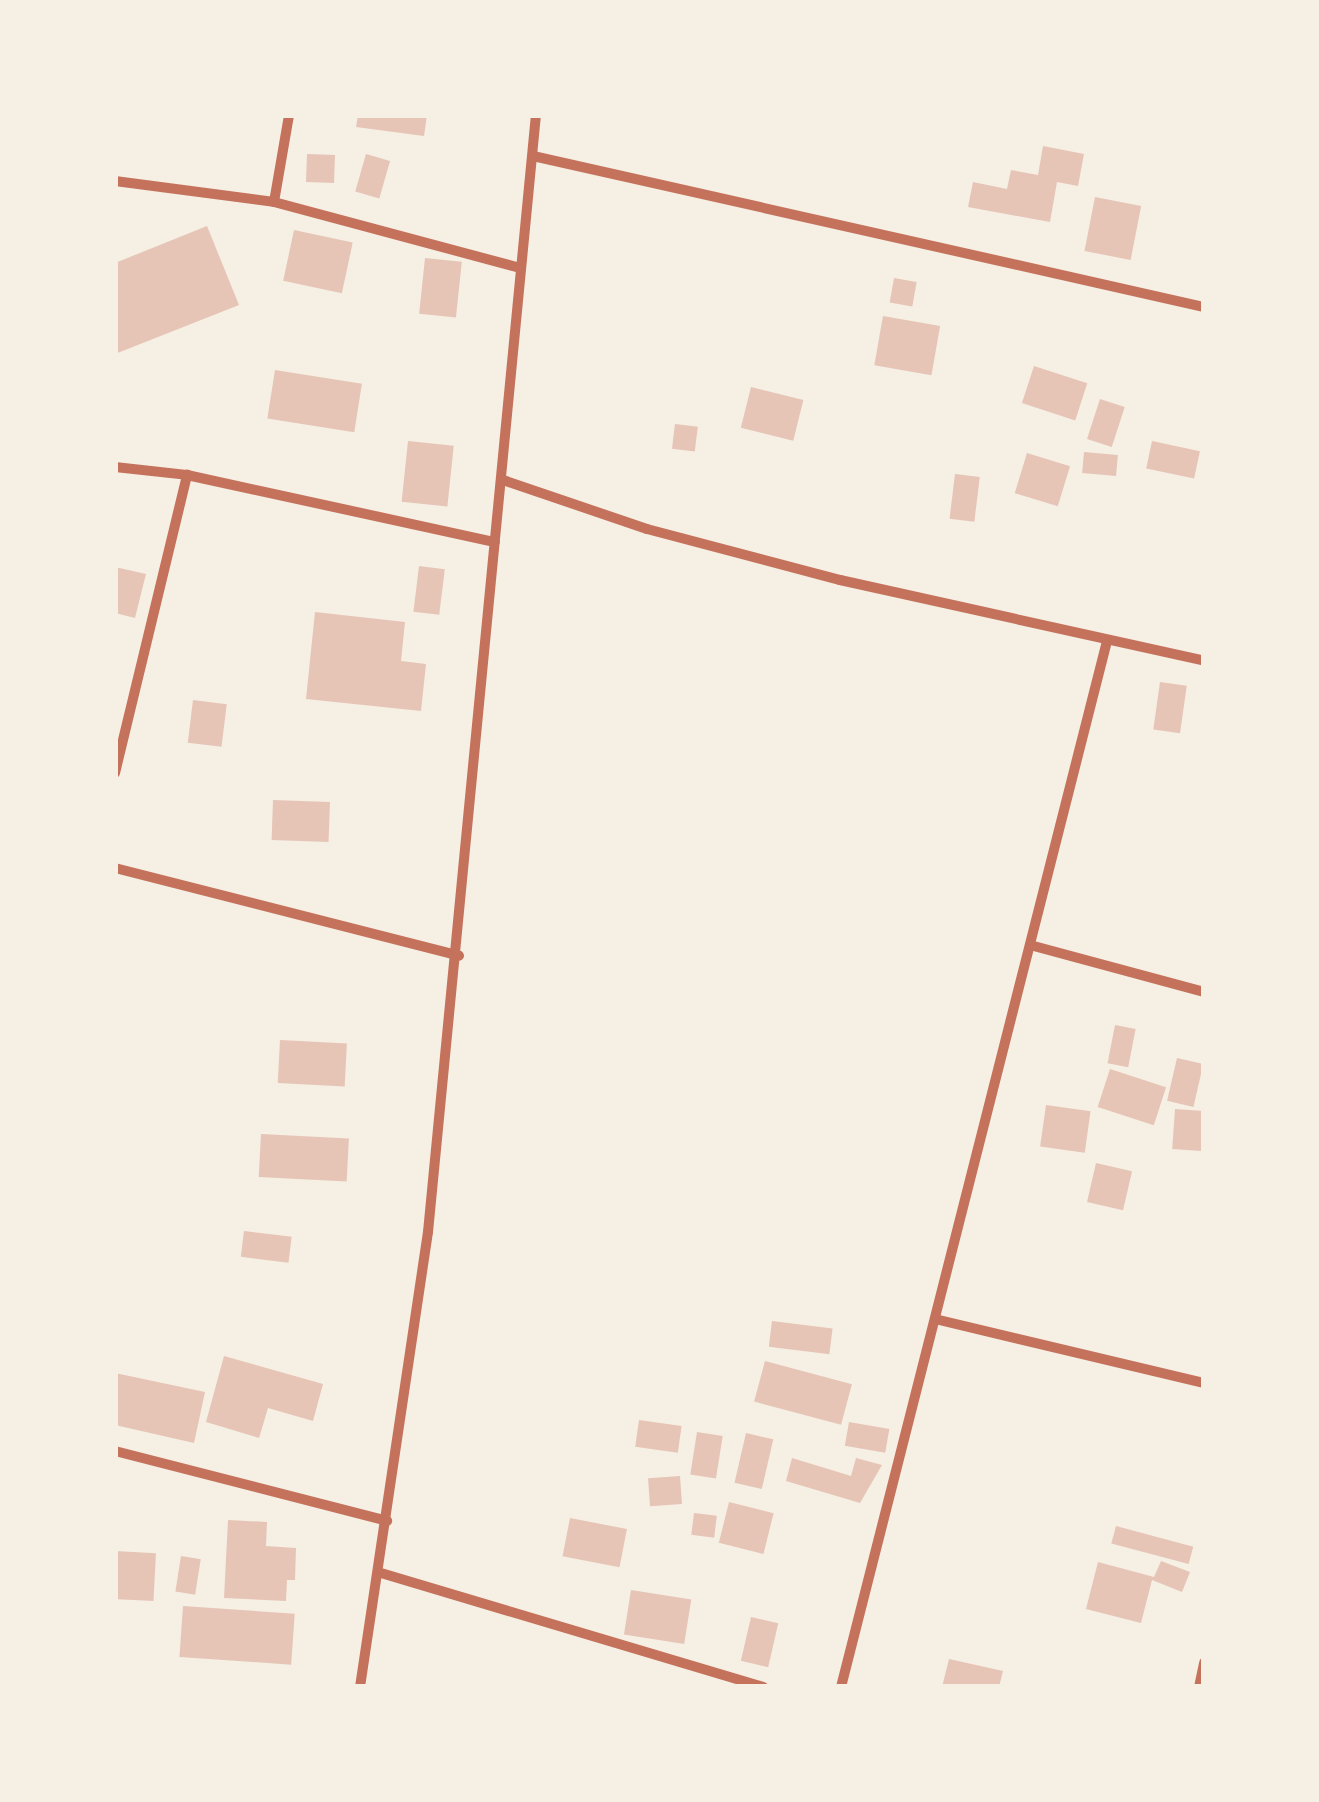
<!DOCTYPE html>
<style>
body{margin:0}
#map{position:relative;width:1319px;height:1802px;overflow:hidden;background:#f6efe4;font-family:"Space Grotesk",sans-serif}
div>[style]{position:absolute}
.building>*{inset:0;background:#e6c5b7;transform-origin:0 0}
.minor>*{height:10px;margin:-5px;padding:0 5px;transform-origin:5px;border-radius:5px;background:#c5725c}
span{translate:-50% -50%;white-space:nowrap;text-align:center;line-height:1.15;-webkit-text-stroke:8px #f6efe4;paint-order:stroke}
.frame{position:absolute;inset:0;border:118px solid #f6efe4;pointer-events:none}
</style>
<div id="map">
<div class="building">
<i style="clip-path:polygon(358px 115px,427px 115px,424px 136px,356px 127px)"></i>
<i style="clip-path:polygon(1043px 146px,1084px 154px,1078px 186px,1057px 182px,1050px 222px,968px 207px,973px 182px,1007px 189px,1011px 170px,1038px 175px)"></i>
<i style="left:307px;top:154px;width:28px;height:28px;rotate:2deg"></i>
<i style="left:366px;top:154px;width:25px;height:39px;rotate:16deg"></i>
<i style="left:1095px;top:197px;width:47px;height:55px;rotate:11deg"></i>
<i style="clip-path:polygon(207px 226px,239px 305px,115px 354px,115px 263px)"></i>
<i style="left:294px;top:230px;width:60px;height:52px;rotate:12deg"></i>
<i style="left:425px;top:258px;width:37px;height:56px;rotate:6deg"></i>
<i style="left:894px;top:278px;width:23px;height:25px;rotate:10deg"></i>
<i style="left:883px;top:316px;width:58px;height:50px;rotate:10deg"></i>
<i style="left:1034px;top:366px;width:56px;height:39px;rotate:18deg"></i>
<i style="left:275px;top:370px;width:88px;height:49px;rotate:9deg"></i>
<i style="left:751px;top:387px;width:54px;height:42px;rotate:14deg"></i>
<i style="left:1100px;top:399px;width:26px;height:42px;rotate:18deg"></i>
<i style="left:675px;top:424px;width:23px;height:25px;rotate:7deg"></i>
<i style="left:408px;top:441px;width:46px;height:61px;rotate:6deg"></i>
<i style="left:1152px;top:441px;width:49px;height:28px;rotate:12deg"></i>
<i style="left:1084px;top:452px;width:34px;height:21px;rotate:5deg"></i>
<i style="left:1027px;top:453px;width:45px;height:42px;rotate:17deg"></i>
<i style="left:955px;top:474px;width:25px;height:45px;rotate:7deg"></i>
<i style="left:419px;top:566px;width:26px;height:46px;rotate:7deg"></i>
<i style="clip-path:polygon(115px 567px,146px 574px,135px 618px,115px 613px)"></i>
<i style="clip-path:polygon(315px 612px,405px 622px,401px 661px,426px 664px,421px 711px,306px 699px)"></i>
<i style="left:1160px;top:682px;width:27px;height:48px;rotate:8deg"></i>
<i style="left:193px;top:700px;width:34px;height:43px;rotate:7deg"></i>
<i style="left:273px;top:800px;width:57px;height:40px;rotate:2deg"></i>
<i style="left:1115px;top:1025px;width:21px;height:39px;rotate:11deg"></i>
<i style="left:280px;top:1040px;width:67px;height:43px;rotate:3deg"></i>
<i style="left:1177px;top:1058px;width:27px;height:44px;rotate:13deg"></i>
<i style="left:1110px;top:1069px;width:59px;height:40px;rotate:18deg"></i>
<i style="left:1046px;top:1105px;width:45px;height:42px;rotate:8deg"></i>
<i style="left:1175px;top:1109px;width:29px;height:40px;rotate:4deg"></i>
<i style="left:261px;top:1134px;width:88px;height:43px;rotate:3deg"></i>
<i style="left:1096px;top:1163px;width:37px;height:40px;rotate:13deg"></i>
<i style="left:244px;top:1231px;width:48px;height:26px;rotate:7deg"></i>
<i style="left:772px;top:1321px;width:61px;height:26px;rotate:7deg"></i>
<i style="clip-path:polygon(224px 1356px,323px 1384px,313px 1421px,268px 1408px,259px 1438px,206px 1422px)"></i>
<i style="left:765px;top:1361px;width:90px;height:42px;rotate:15deg"></i>
<i style="clip-path:polygon(115px 1373px,205px 1392px,194px 1443px,115px 1425px)"></i>
<i style="left:639px;top:1420px;width:43px;height:27px;rotate:8deg"></i>
<i style="left:849px;top:1422px;width:41px;height:24px;rotate:10deg"></i>
<i style="left:697px;top:1432px;width:26px;height:43px;rotate:9deg"></i>
<i style="left:746px;top:1433px;width:28px;height:51px;rotate:13deg"></i>
<i style="clip-path:polygon(792px 1458px,851px 1476px,856px 1458px,882px 1465px,860px 1503px,786px 1481px)"></i>
<i style="left:680px;top:1476px;width:28px;height:32px;rotate:86deg"></i>
<i style="left:729px;top:1502px;width:46px;height:42px;rotate:14deg"></i>
<i style="left:694px;top:1513px;width:23px;height:22px;rotate:7deg"></i>
<i style="left:570px;top:1518px;width:58px;height:39px;rotate:11deg"></i>
<i style="clip-path:polygon(228px 1520px,267px 1522px,266px 1546px,296px 1548px,295px 1580px,287px 1580px,286px 1601px,224px 1598px)"></i>
<i style="left:1116px;top:1526px;width:80px;height:18px;rotate:15deg"></i>
<i style="left:115px;top:1551px;width:41px;height:48px;rotate:3deg"></i>
<i style="left:181px;top:1556px;width:20px;height:36px;rotate:9deg"></i>
<i style="clip-path:polygon(1161px 1561px,1190px 1572px,1182px 1592px,1152px 1580px,1141px 1623px,1086px 1609px,1098px 1562px,1154px 1577px)"></i>
<i style="left:631px;top:1590px;width:61px;height:45px;rotate:9deg"></i>
<i style="left:183px;top:1606px;width:112px;height:51px;rotate:4deg"></i>
<i style="left:751px;top:1617px;width:28px;height:45px;rotate:13deg"></i>
<i style="clip-path:polygon(949px 1659px,1003px 1671px,999px 1687px,942px 1687px)"></i>
</div>
<div class="minor">
<i style="left:533px;top:156px;width:688px;rotate:12.68deg"></i>
<i style="left:115px;top:181px;width:160px;rotate:7.5deg"></i>
<i style="left:274px;top:202px;width:255px;rotate:15deg"></i>
<i style="left:274px;top:202px;width:88px;rotate:-80.2deg"></i>
<i style="left:115px;top:467px;width:72px;rotate:6.3deg"></i>
<i style="left:187px;top:475px;width:315px;rotate:12.3deg"></i>
<i style="left:503px;top:480px;width:152px;rotate:18.8deg"></i>
<i style="left:647px;top:529px;width:200px;rotate:14.8deg"></i>
<i style="left:840px;top:580px;width:373px;rotate:12.5deg"></i>
<i style="left:115px;top:773px;width:307px;rotate:-76.4deg"></i>
<i style="left:115px;top:868px;width:355px;rotate:14.3deg"></i>
<i style="left:1030px;top:945px;width:180px;rotate:15.1deg"></i>
<i style="left:935px;top:1319px;width:277px;rotate:13.4deg"></i>
<i style="left:115px;top:1451px;width:281px;rotate:14.4deg"></i>
<i style="left:381px;top:1573px;width:399px;rotate:16.6deg"></i>
<i style="left:360px;top:1687px;width:460px;rotate:-81.5deg"></i>
<i style="left:428px;top:1232px;width:1122px;rotate:-84.48deg"></i>
<i style="left:841px;top:1687px;width:1079px;rotate:-75.73deg"></i>
<i style="left:1199px;top:1687px;width:25px;rotate:-78deg"></i>
</div>
<div class="frame"></div>
</div>
